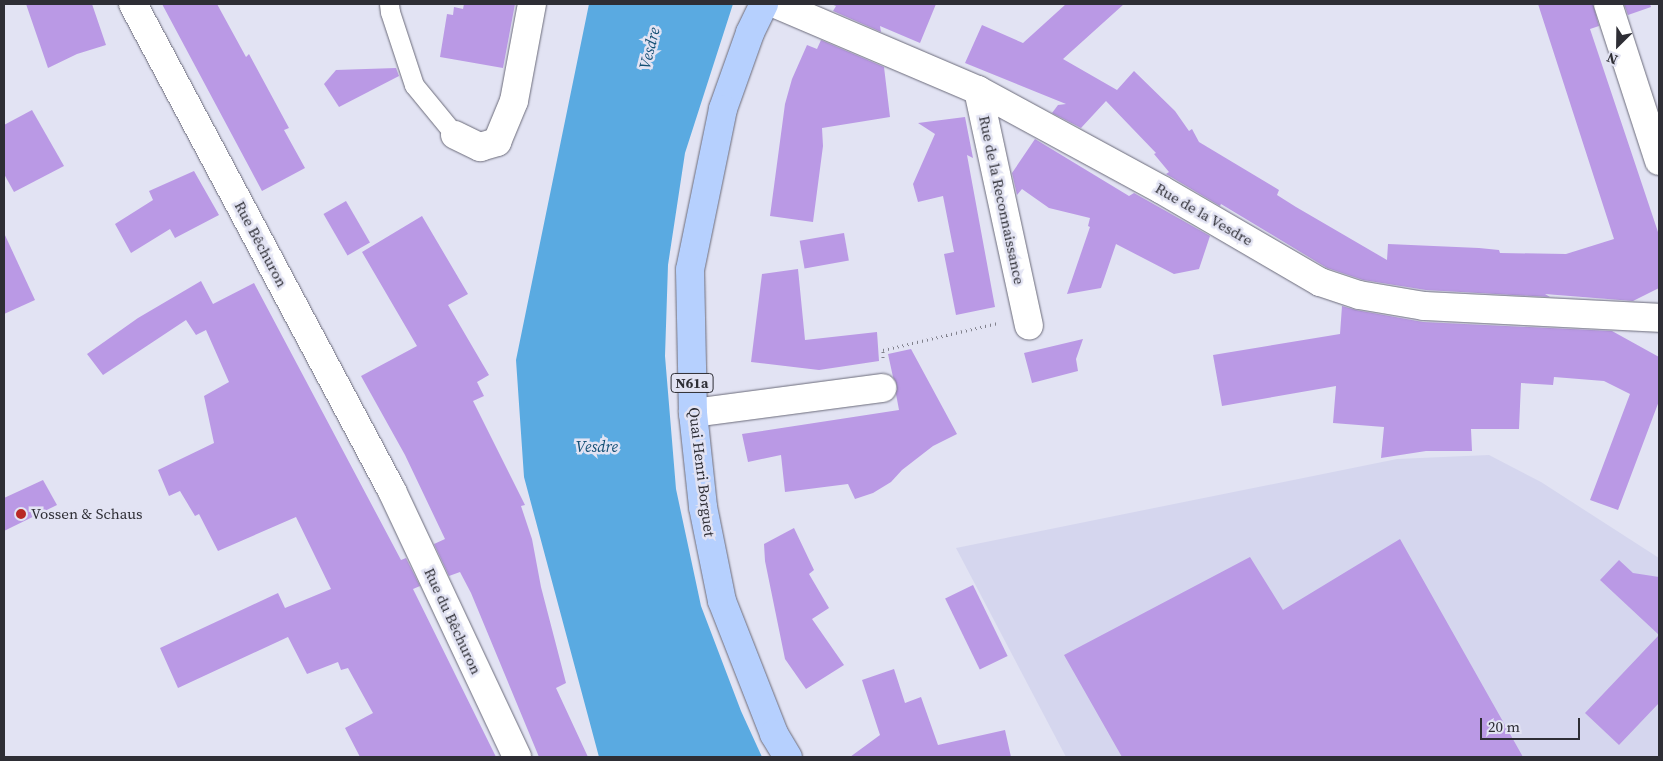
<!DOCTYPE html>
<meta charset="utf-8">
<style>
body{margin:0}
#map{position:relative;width:1663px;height:761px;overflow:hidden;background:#e2e3f3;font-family:"Source Serif 4",serif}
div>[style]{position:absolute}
.built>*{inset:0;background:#d5d6ee}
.water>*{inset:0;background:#5aaae1}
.building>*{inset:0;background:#ba99e5;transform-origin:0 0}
.path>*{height:3px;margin-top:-1.5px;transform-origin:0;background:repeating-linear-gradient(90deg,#82828d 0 1px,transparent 0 5px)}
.roads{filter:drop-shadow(0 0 1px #6b6b7a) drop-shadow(0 0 1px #6b6b7a)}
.lane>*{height:19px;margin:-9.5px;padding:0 9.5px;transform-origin:9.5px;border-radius:9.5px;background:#fff}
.street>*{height:28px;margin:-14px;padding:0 14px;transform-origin:14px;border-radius:14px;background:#fff}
.primary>*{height:28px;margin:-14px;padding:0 14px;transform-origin:14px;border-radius:14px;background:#b6d0fe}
.dots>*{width:14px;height:14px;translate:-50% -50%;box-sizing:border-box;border:2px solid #e2e3f3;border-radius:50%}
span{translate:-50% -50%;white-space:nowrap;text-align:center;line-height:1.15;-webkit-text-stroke:5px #e2e3f3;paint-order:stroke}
.shield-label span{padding:1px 4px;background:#e2e3f3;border:1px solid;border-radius:4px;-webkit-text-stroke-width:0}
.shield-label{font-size:14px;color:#2e2e35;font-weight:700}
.street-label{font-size:15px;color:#2e2e35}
.poi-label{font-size:15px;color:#2e2e35}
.left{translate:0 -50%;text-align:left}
.water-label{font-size:16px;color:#134f74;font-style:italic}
.frame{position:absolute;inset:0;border:5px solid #2e2e35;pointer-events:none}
.north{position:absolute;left:1593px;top:20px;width:50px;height:50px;-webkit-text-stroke:4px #e2e3f3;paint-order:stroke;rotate:203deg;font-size:14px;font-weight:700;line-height:20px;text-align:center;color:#2e2e35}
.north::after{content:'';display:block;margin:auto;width:18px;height:22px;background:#2e2e35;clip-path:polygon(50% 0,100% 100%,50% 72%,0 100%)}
.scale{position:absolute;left:1480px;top:718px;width:100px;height:22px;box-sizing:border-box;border:2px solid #2e2e35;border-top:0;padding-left:6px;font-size:15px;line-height:18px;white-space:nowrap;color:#2e2e35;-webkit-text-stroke:4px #e2e3f3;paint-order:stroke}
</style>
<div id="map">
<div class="built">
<i style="clip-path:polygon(1489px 455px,1541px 482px,1659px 558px,1659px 757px,1066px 757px,956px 548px,1397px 459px)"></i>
</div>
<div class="water">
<i style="clip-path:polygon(589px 4px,733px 4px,685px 153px,668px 265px,665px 356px,676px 489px,701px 606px,741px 711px,762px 757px,599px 757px,524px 477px,516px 360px)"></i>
</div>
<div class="building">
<i style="clip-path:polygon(26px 4px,92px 4px,106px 45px,77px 54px,48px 68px)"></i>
<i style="clip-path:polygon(162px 4px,217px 4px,246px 57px,249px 54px,289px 128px,284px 130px,305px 168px,262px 191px)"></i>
<i style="clip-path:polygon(464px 4px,515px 4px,503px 68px,440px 57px,447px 14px,453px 15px,454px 7px,463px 9px)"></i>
<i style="clip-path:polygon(831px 4px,936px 4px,920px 43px,880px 26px,881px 32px,833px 11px,836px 6px)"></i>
<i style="clip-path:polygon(1066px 4px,1124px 4px,1063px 59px,1117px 90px,1134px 71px,1175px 111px,1189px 131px,1192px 129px,1199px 142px,1279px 190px,1277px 195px,1296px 207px,1387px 260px,1388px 244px,1479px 248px,1499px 250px,1500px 253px,1566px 254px,1614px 239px,1538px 4px,1593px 4px,1599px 26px,1590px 29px,1659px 235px,1659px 288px,1633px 301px,1545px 294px,1550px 297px,1426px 290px,1363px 280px,1327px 268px,1221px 204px,1220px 206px,1166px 174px,1169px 172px,1154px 154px,1156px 153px,1106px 101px,1081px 128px,1052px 113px,1058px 105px,1066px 104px,965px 63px,982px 25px,1023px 43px)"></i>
<i style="clip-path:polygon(1624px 4px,1650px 4px,1651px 7px,1628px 15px)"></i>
<i style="clip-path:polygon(821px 40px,884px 67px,890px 117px,822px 128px,823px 146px,813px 222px,770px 216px,785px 104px,792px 79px,807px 45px,817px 49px)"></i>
<i style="clip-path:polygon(396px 68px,399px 76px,339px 107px,324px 84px,336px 70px)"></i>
<i style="clip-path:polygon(32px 110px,64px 166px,14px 192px,4px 174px,4px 125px)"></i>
<i style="clip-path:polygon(965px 117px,973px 158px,967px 155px,995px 307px,956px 315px,944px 254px,954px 252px,943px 196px,918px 202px,913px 184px,935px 134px,918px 123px)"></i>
<i style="clip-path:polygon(1035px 139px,1129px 196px,1134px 193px,1210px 236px,1199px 269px,1174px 274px,1116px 244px,1101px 288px,1067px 294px,1090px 227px,1088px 226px,1090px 218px,1049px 208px,1022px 189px,1017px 195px,1012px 173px)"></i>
<i style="clip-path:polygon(194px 171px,219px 215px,175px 238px,170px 229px,131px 253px,115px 224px,153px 200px,149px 191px)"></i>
<i style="left:346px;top:201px;width:48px;height:26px;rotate:60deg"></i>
<i style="clip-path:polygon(422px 216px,468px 294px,448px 305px,489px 375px,477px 382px,484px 396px,473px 401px,525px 505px,521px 506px,532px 539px,541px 587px,566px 683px,556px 688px,588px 757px,539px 757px,471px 593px,460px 572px,449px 576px,434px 544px,445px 539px,405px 455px,361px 376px,417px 346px,362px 252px)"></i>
<i style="clip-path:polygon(4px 233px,35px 300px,4px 314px)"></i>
<i style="left:844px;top:233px;width:28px;height:45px;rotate:80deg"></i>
<i style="clip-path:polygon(798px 269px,805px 340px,877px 332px,879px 361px,819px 370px,751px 362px,762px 274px)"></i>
<i style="clip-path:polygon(201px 281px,213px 304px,254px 283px,401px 560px,406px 558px,420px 586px,413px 589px,496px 757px,360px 757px,345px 728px,373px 713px,348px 668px,341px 670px,338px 662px,307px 674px,288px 637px,178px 688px,160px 648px,278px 593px,285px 608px,331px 589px,296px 517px,218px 551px,199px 514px,195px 516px,180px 491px,169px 496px,158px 470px,214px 443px,204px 396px,229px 382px,206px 330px,196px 335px,186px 320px,103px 375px,87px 354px,138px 318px)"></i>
<i style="clip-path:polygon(1342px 306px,1356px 310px,1423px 322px,1612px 331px,1659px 357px,1659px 401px,1618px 510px,1590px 500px,1630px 394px,1604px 381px,1554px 377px,1553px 385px,1521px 383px,1519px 429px,1471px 429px,1472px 451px,1426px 451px,1381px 458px,1384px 427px,1333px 423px,1336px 386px,1222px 406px,1213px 355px,1340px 334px)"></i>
<i style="clip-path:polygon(1083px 339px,1076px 359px,1078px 371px,1032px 383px,1024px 353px)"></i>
<i style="clip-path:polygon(911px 349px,957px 434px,933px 446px,902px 470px,891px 482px,873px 493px,855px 499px,848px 484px,785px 492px,781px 455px,748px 462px,742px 434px,899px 410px,896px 394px,897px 385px,893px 377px,888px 354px)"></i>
<i style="clip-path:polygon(43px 480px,57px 505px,4px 531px,4px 498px)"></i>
<i style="clip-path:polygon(794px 528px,814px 570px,809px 574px,829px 608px,812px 619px,844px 665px,806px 689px,785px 659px,765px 561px,764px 544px)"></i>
<i style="clip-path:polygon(1400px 539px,1523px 757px,1122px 757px,1064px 655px,1250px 557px,1283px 610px)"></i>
<i style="clip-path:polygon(1619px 560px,1633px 573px,1659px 577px,1659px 703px,1619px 745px,1585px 713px,1659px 635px,1600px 580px)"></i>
<i style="left:973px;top:585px;width:79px;height:31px;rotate:64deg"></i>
<i style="clip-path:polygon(894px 669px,905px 703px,921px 697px,938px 745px,1005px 730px,1011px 757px,850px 757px,880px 735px,862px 680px)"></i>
</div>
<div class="path">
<i style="left:883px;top:358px;width:8px;rotate:-90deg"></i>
<i style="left:883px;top:350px;width:118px;rotate:-13.2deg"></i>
</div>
<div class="roads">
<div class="lane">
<i style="left:389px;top:4px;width:8px;rotate:83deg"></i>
<i style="left:390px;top:12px;width:77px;rotate:71.8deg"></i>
<i style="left:414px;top:85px;width:65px;rotate:50.6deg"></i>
</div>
<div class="street">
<i style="left:133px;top:4px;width:552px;rotate:61.99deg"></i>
<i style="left:392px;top:491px;width:294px;rotate:64.8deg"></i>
<i style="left:776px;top:4px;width:220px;rotate:23.1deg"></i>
<i style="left:978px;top:90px;width:209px;rotate:28.5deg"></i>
<i style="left:1162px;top:190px;width:183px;rotate:30.2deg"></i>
<i style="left:1320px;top:282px;width:41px;rotate:18.4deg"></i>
<i style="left:1359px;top:295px;width:66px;rotate:9.6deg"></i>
<i style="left:1424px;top:306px;width:235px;rotate:2.9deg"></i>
<i style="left:1608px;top:4px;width:165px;rotate:72deg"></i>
<i style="left:978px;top:90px;width:241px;rotate:77.8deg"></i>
<i style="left:455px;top:135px;width:28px;rotate:26deg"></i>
<i style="left:480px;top:147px;width:18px;rotate:-16deg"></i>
<i style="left:497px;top:142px;width:44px;rotate:-67.5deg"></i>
<i style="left:514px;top:101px;width:99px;rotate:-79.5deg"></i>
<i style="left:693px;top:413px;width:191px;rotate:-7.5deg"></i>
</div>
<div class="primary">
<i style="left:764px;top:4px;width:32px;rotate:116deg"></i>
<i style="left:750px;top:33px;width:81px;rotate:109.6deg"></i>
<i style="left:723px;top:109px;width:164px;rotate:101.6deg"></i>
<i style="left:690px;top:270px;width:143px;rotate:88.8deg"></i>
<i style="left:693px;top:413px;width:95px;rotate:83.9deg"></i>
<i style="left:703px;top:507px;width:96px;rotate:78.6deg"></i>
<i style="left:722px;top:601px;width:143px;rotate:68.6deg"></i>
<i style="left:774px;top:734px;width:27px;rotate:59deg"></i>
</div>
</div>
<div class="dots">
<i style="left:21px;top:514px;background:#b82925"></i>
</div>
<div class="shield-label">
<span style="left:692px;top:383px">N61a</span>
</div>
<div class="street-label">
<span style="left:1002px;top:200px;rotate:78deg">Rue de la Reconnaissance</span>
<span style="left:1204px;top:214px;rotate:30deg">Rue de la Vesdre</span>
<span style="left:261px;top:244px;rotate:62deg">Rue Bêchuron</span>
<span style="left:702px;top:472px;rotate:83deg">Quai Henri Borguet</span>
<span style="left:453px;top:621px;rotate:65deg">Rue du Bêchuron</span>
</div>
<div class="poi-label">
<span class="left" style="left:31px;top:514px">Vossen &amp; Schaus</span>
</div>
<div class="water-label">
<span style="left:649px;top:48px;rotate:-76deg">Vesdre</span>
<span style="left:597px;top:446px">Vesdre</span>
</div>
<div class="frame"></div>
<div class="north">N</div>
<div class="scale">20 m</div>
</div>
